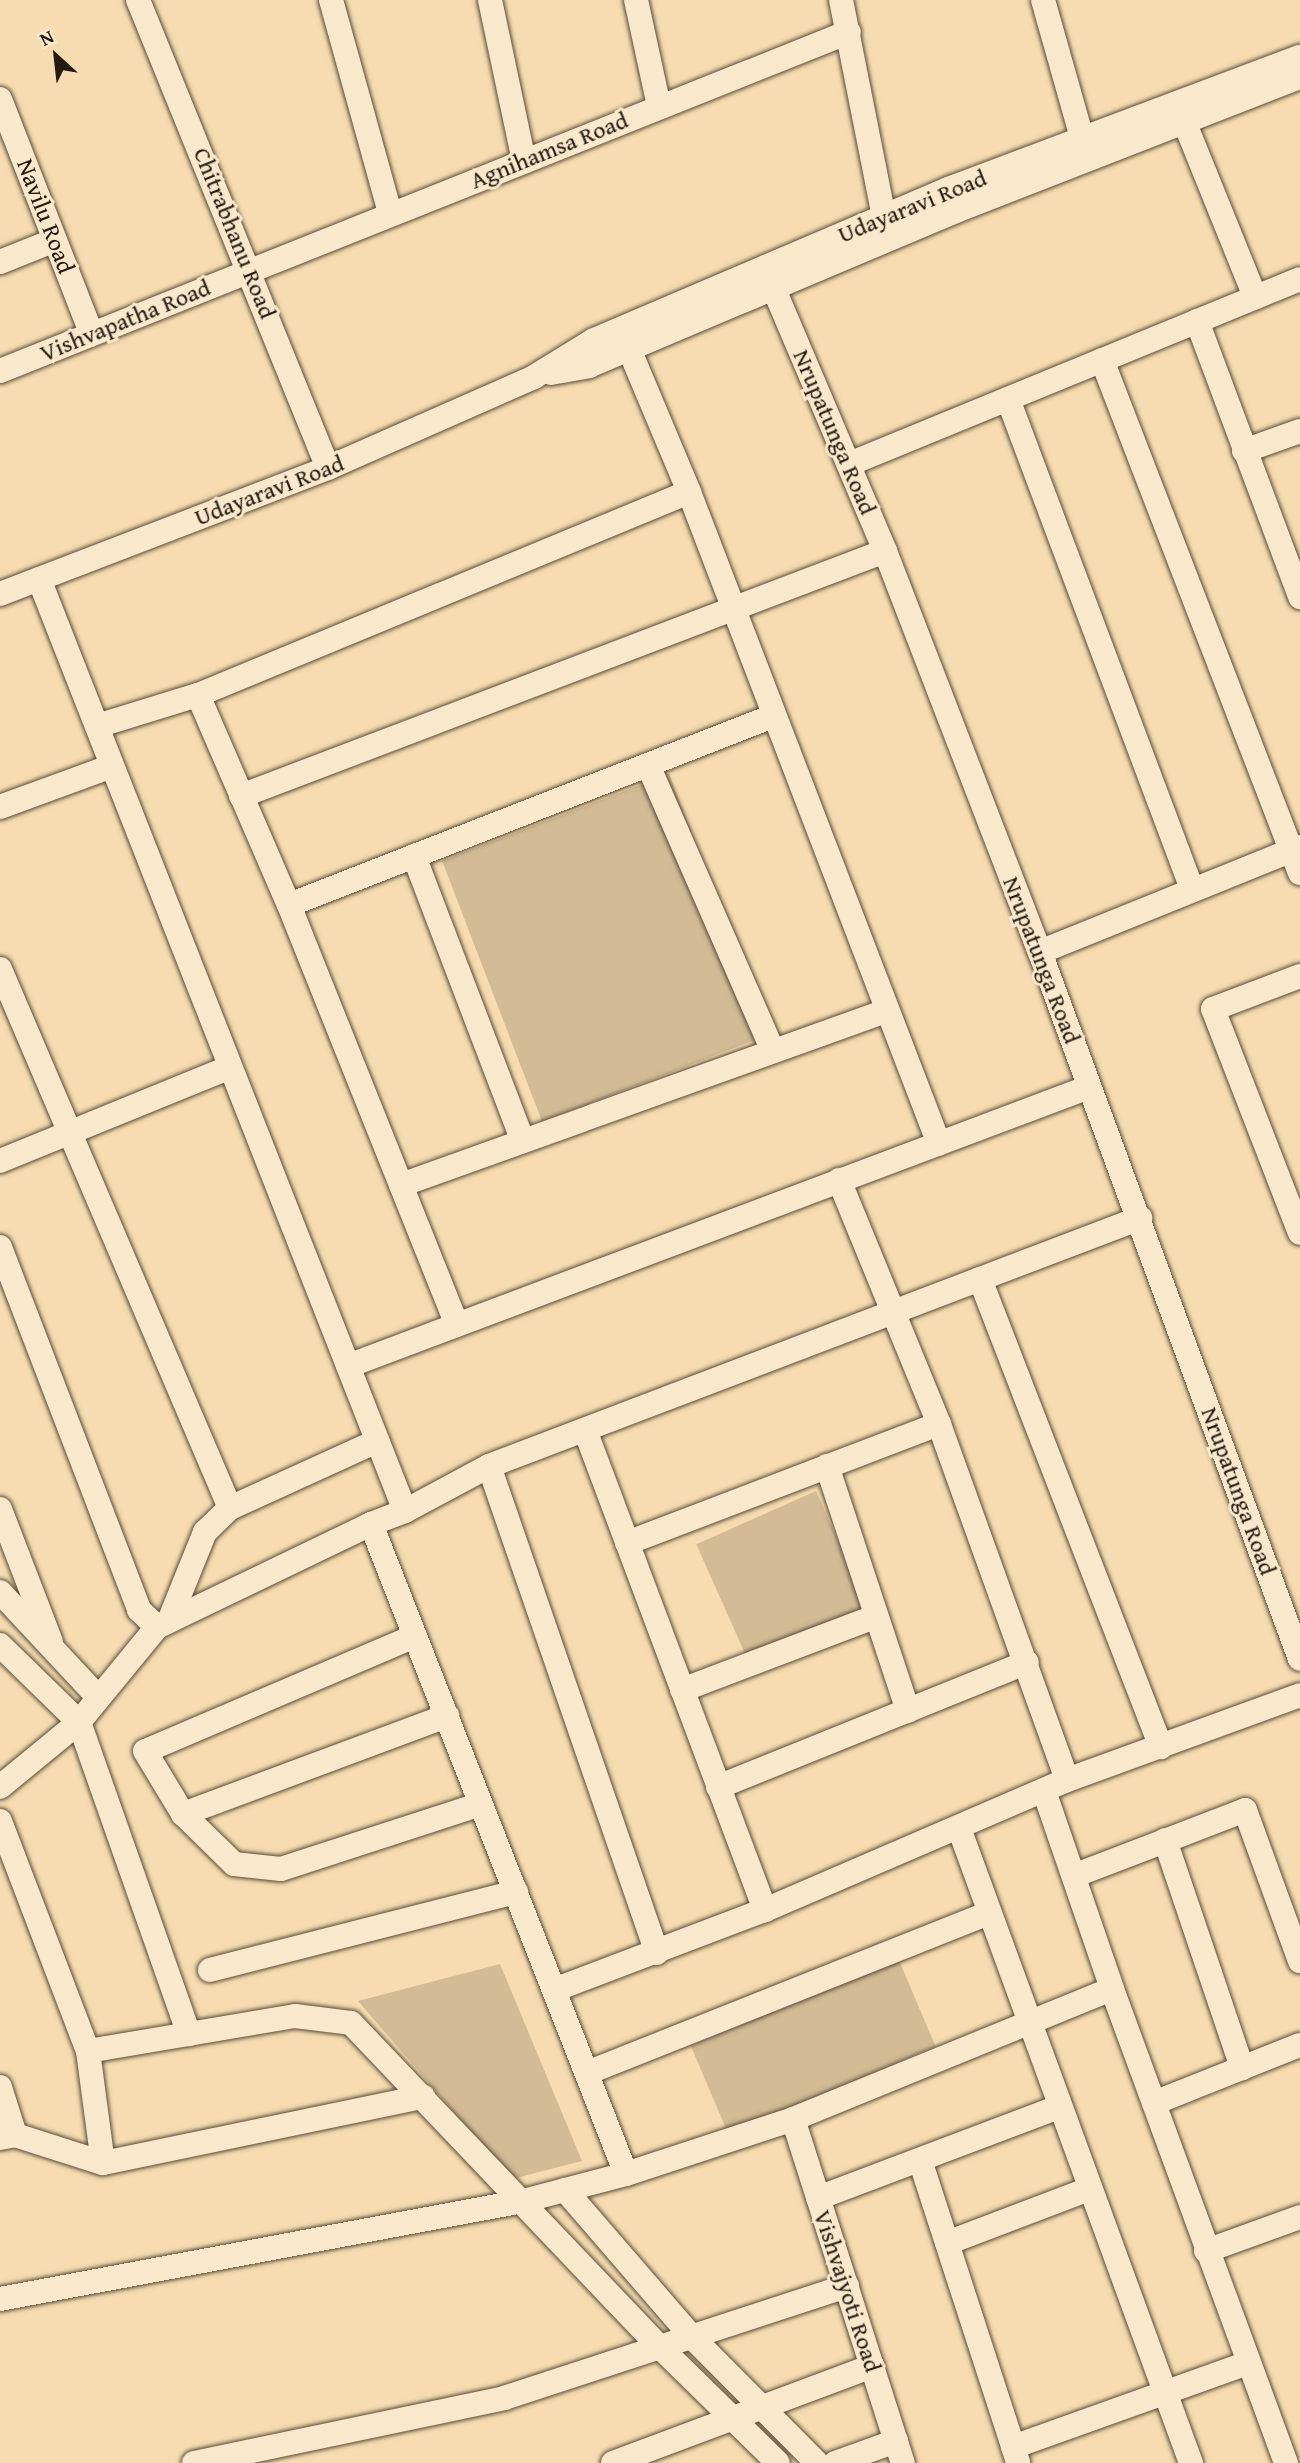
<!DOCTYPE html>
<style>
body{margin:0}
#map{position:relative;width:1300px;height:2463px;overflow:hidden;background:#f6dcb0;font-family:"Gentium Book Plus",serif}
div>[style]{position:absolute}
.green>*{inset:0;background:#d2bb95;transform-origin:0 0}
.roads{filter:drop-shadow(0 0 2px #594a39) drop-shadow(0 0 2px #594a39)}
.minor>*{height:24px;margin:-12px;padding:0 12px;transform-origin:12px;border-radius:12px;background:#f9e8cc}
span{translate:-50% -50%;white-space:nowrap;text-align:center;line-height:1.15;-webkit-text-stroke:6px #f9e8cc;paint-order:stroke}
.street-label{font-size:24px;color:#251a11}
.north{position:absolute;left:21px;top:21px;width:70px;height:70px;-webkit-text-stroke:5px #f9e8cc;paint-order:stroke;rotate:333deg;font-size:19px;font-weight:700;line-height:28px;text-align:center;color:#251a11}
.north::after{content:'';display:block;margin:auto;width:24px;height:32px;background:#251a11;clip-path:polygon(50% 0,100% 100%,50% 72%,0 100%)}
</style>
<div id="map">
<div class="green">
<i style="left:669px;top:774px;width:279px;height:243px;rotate:69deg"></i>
<i style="left:816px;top:1491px;width:127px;height:131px;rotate:66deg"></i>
<i style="left:898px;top:1958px;width:96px;height:225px;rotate:67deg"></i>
<i style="clip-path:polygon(500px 1964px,582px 2161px,512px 2179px,358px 2001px)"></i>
</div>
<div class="roads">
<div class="minor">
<i style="left:138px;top:0;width:505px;rotate:67.9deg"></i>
<i style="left:331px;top:0;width:221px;rotate:74.5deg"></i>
<i style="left:490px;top:0;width:165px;rotate:78.1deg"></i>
<i style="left:636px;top:0;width:108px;rotate:77.8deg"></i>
<i style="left:841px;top:0;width:237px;rotate:78.8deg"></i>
<i style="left:1043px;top:0;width:147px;rotate:74.2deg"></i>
<i style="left:0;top:99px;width:251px;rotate:68.7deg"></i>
<i style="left:1184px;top:121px;width:190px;rotate:68deg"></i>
<i style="left:0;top:262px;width:59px;rotate:-21.8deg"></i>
<i style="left:765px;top:268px;width:307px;rotate:67deg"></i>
<i style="left:885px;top:551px;width:430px;rotate:68.9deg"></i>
<i style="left:1040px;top:952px;width:753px;rotate:69.81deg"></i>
<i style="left:1197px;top:321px;width:295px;rotate:69.5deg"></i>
<i style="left:629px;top:349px;width:155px;rotate:67.2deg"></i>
<i style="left:689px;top:492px;width:698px;rotate:69.02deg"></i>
<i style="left:1102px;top:360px;width:550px;rotate:68.9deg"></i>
<i style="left:0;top:371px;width:914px;rotate:-21.77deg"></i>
<i style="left:551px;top:373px;width:39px;rotate:-10deg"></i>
<i style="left:589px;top:366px;width:398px;rotate:-22.9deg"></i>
<i style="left:956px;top:211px;width:369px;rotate:-21.3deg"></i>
<i style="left:1008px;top:399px;width:523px;rotate:69.42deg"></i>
<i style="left:1244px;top:451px;width:59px;rotate:-19.7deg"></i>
<i style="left:849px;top:464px;width:487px;rotate:-22.3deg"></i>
<i style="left:39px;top:579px;width:1001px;rotate:68.56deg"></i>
<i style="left:405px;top:1511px;width:36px;rotate:159deg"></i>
<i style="left:371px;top:1524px;width:698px;rotate:68.58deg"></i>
<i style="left:0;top:594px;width:351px;rotate:-21deg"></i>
<i style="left:328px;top:468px;width:225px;rotate:-23.8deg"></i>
<i style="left:534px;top:377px;width:70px;rotate:-31.7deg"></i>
<i style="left:594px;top:340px;width:385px;rotate:-23.1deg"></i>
<i style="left:948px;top:189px;width:376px;rotate:-20.6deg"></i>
<i style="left:198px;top:695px;width:229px;rotate:66.6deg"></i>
<i style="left:289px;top:905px;width:451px;rotate:68.2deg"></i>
<i style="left:97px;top:726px;width:106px;rotate:-17.1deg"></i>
<i style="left:198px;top:695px;width:531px;rotate:-22.46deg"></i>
<i style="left:648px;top:765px;width:312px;rotate:66.4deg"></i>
<i style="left:241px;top:796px;width:689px;rotate:-20.83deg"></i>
<i style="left:0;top:807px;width:119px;rotate:-20.1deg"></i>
<i style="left:414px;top:856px;width:305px;rotate:69.1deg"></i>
<i style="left:289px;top:905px;width:520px;rotate:-21.33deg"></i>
<i style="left:1040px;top:952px;width:280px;rotate:-22deg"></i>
<i style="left:0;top:969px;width:586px;rotate:66.89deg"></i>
<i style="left:1300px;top:976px;width:93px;rotate:159.2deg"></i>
<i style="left:1213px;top:1009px;width:240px;rotate:68.8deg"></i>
<i style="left:0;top:1161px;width:248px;rotate:-22.2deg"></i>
<i style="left:839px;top:1180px;width:264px;rotate:67.7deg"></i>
<i style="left:939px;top:1424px;width:378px;rotate:70.2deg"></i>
<i style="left:401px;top:1185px;width:515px;rotate:-19.74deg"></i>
<i style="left:0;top:1247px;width:389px;rotate:69deg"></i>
<i style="left:139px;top:1610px;width:25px;rotate:43deg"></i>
<i style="left:980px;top:1279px;width:502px;rotate:68.86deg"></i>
<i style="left:348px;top:1366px;width:792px;rotate:-20.63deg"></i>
<i style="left:585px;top:1430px;width:513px;rotate:69.44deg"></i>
<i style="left:489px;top:1466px;width:515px;rotate:70.97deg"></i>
<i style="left:827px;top:1466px;width:258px;rotate:71.7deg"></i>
<i style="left:0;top:1509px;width:142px;rotate:69deg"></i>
<i style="left:405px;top:1511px;width:95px;rotate:-28.2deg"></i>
<i style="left:489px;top:1466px;width:697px;rotate:-20.85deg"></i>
<i style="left:627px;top:1543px;width:334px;rotate:-20.9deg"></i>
<i style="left:0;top:1592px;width:142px;rotate:47deg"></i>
<i style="left:169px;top:1621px;width:96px;rotate:-68deg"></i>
<i style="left:205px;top:1532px;width:35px;rotate:-44deg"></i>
<i style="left:230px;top:1508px;width:162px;rotate:-24.5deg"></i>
<i style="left:415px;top:1636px;width:293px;rotate:156.9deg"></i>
<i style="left:145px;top:1751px;width:74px;rotate:58.9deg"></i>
<i style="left:183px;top:1814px;width:71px;rotate:44.4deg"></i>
<i style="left:234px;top:1864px;width:47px;rotate:6.1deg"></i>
<i style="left:281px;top:1869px;width:210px;rotate:-18deg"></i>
<i style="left:0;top:1645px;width:110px;rotate:44.3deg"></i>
<i style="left:79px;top:1722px;width:331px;rotate:70.6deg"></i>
<i style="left:682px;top:1690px;width:205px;rotate:-20.8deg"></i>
<i style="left:0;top:1787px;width:102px;rotate:-39.4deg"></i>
<i style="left:79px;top:1722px;width:123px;rotate:-50.6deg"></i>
<i style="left:157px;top:1627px;width:237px;rotate:-25.7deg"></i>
<i style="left:718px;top:1787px;width:333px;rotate:-22deg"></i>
<i style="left:1044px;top:1791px;width:209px;rotate:71deg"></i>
<i style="left:1112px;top:1989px;width:505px;rotate:69.84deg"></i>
<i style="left:183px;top:1814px;width:282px;rotate:-20.4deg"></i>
<i style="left:0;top:1821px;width:246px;rotate:69.1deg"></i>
<i style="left:88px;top:2051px;width:113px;rotate:82.4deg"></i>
<i style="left:959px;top:1828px;width:676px;rotate:69.93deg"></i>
<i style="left:1165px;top:1840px;width:241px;rotate:71.3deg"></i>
<i style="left:1076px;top:1875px;width:181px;rotate:-21deg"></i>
<i style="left:1245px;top:1810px;width:161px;rotate:70deg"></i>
<i style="left:210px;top:1970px;width:316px;rotate:-14.3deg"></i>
<i style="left:554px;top:1990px;width:226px;rotate:-20.8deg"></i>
<i style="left:765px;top:1910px;width:329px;rotate:-23.3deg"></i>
<i style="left:1067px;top:1780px;width:248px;rotate:-20deg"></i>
<i style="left:88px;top:2051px;width:210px;rotate:-9.6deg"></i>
<i style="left:295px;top:2016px;width:56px;rotate:7.1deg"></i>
<i style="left:351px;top:2023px;width:448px;rotate:46.4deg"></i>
<i style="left:660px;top:2347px;width:165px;rotate:44.5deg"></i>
<i style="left:587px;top:2073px;width:433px;rotate:-21.7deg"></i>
<i style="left:0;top:2087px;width:50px;rotate:72.6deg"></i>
<i style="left:1154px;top:2103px;width:157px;rotate:-21.7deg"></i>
<i style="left:793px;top:2119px;width:361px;rotate:72.3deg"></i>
<i style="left:0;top:2138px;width:15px;rotate:-11deg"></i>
<i style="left:15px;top:2135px;width:92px;rotate:17.7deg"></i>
<i style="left:103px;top:2163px;width:327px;rotate:-11.7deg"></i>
<i style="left:920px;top:2160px;width:302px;rotate:72deg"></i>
<i style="left:565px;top:2190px;width:194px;rotate:49.2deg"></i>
<i style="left:692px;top:2337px;width:177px;rotate:45.2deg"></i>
<i style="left:818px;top:2198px;width:258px;rotate:-20.7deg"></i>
<i style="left:947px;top:2243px;width:152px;rotate:-20.8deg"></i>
<i style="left:1206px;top:2251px;width:100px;rotate:-19.9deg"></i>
<i style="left:0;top:2299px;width:532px;rotate:-10.61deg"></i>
<i style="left:523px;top:2201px;width:106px;rotate:-14.7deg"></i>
<i style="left:626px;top:2174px;width:176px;rotate:-18.2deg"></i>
<i style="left:793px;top:2119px;width:344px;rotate:-22.2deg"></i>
<i style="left:1018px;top:2462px;width:16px;rotate:-108deg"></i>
<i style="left:1013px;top:2447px;width:250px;rotate:-19.7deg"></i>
<i style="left:194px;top:2463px;width:317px;rotate:-11.8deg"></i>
<i style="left:504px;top:2398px;width:361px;rotate:-18.1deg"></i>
<i style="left:613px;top:2463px;width:277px;rotate:-20.5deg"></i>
<i style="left:835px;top:2463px;width:65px;rotate:-19.8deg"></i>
</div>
</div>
<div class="street-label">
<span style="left:549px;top:150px;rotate:-22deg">Agnihamsa Road</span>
<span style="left:912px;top:206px;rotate:-22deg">Udayaravi Road</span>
<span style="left:46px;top:216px;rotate:69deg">Navilu Road</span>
<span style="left:235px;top:233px;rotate:68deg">Chitrabhanu Road</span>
<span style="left:125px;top:320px;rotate:-22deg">Vishvapatha Road</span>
<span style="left:835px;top:432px;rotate:67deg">Nrupatunga Road</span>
<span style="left:269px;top:490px;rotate:-21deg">Udayaravi Road</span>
<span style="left:1042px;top:960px;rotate:69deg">Nrupatunga Road</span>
<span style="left:1239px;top:1491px;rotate:70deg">Nrupatunga Road</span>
<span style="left:848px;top:2291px;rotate:72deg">Vishvajyoti Road</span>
</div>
<div class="north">N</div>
</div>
